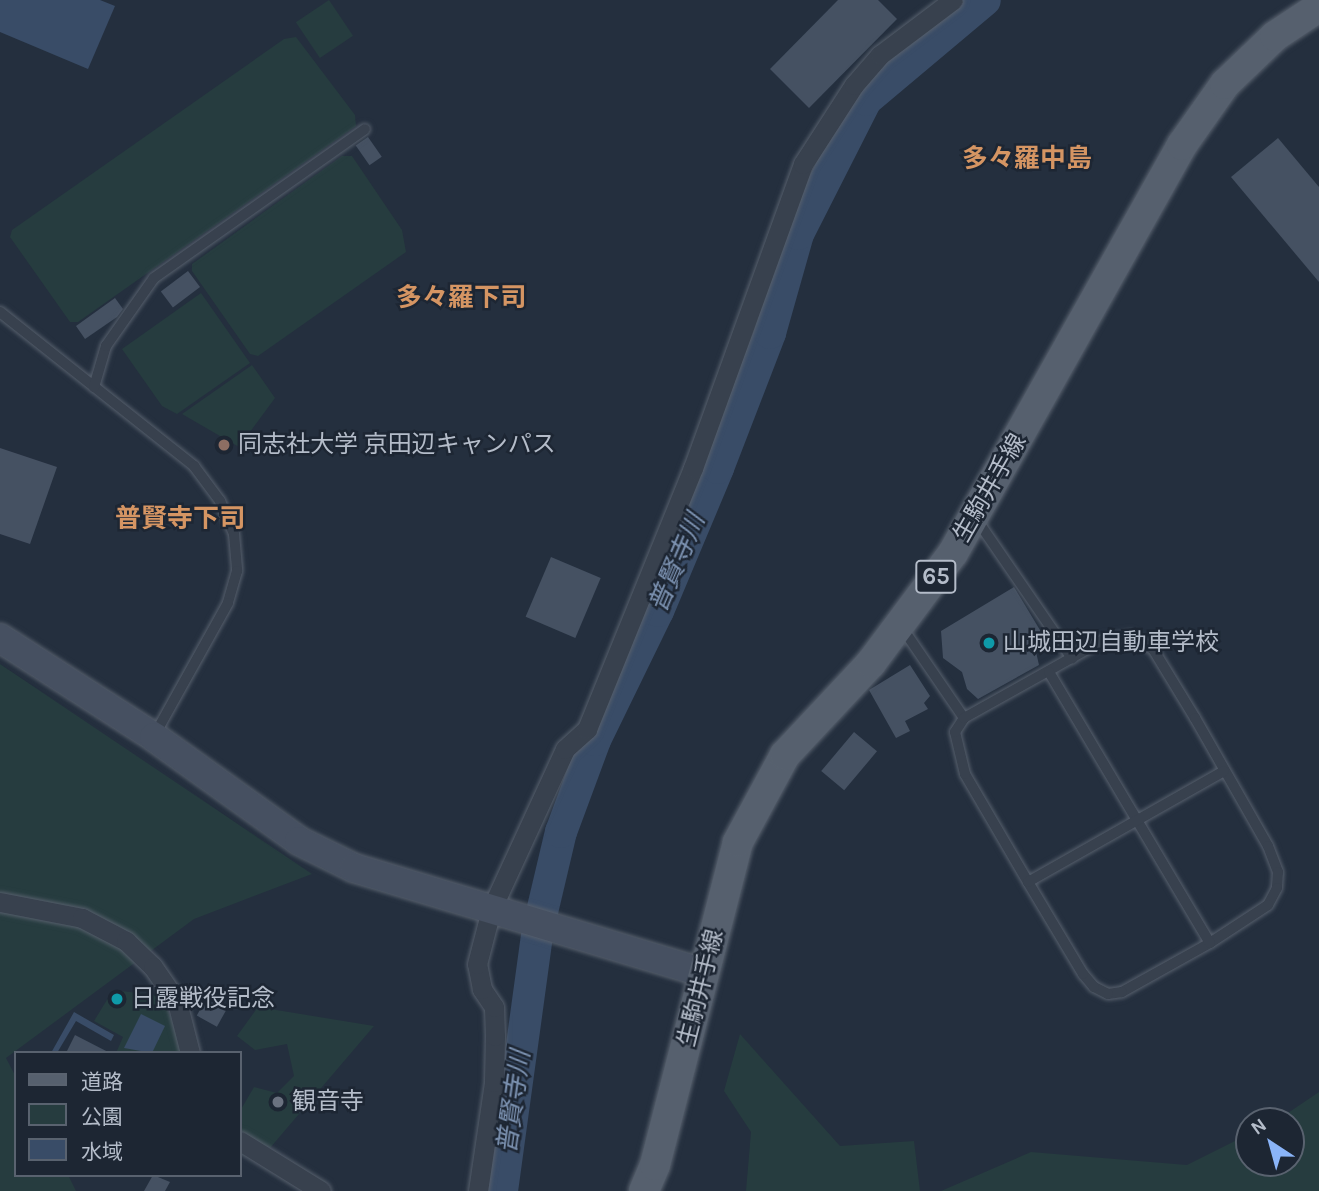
<!DOCTYPE html>
<meta charset="utf-8">
<style>
body{margin:0}
#map{position:relative;width:1319px;height:1191px;overflow:hidden;background:#242f3e;font-family:Karla,"Noto Sans JP",sans-serif}
div>[style]{position:absolute}
.green>*{inset:0;background:#263c3f;transform-origin:0 0}
.water>*{inset:0;background:#394c67}
.river>*{height:32px;margin:-16px;padding:0 16px;transform-origin:16px;border-radius:16px;background:#394c67}
.building>*{inset:0;background:#455162;transform-origin:0 0}
.roads{filter:drop-shadow(0 0 2px #565f6c) drop-shadow(0 0 2px #565f6c)}
.lane>*{height:10px;margin:-5px;padding:0 5px;transform-origin:5px;border-radius:5px;background:#38414e}
.street>*{height:19px;margin:-9.5px;padding:0 9.5px;transform-origin:9.5px;border-radius:9.5px;background:#38414e}
.secondary>*{height:28px;margin:-14px;padding:0 14px;transform-origin:14px;border-radius:14px;background:#465061}
.primary>*{height:30px;margin:-15px;padding:0 15px;transform-origin:15px;border-radius:15px;background:#56606e}
.dots>*{width:19px;height:19px;translate:-50% -50%;box-sizing:border-box;border:4px solid #1d2633;border-radius:50%}
span{translate:-50% -50%;white-space:nowrap;text-align:center;line-height:1.15;-webkit-text-stroke:5px #1d2633;paint-order:stroke}
.shield-label span{padding:2px 5px;background:#1d2633;border:2px solid;border-radius:5px;-webkit-text-stroke-width:0}
.shield-label{font-size:23px;color:#b4bcc9;font-weight:700}
.poi-label{font-size:24px;color:#b4bcc9}
.left{translate:0 -50%;text-align:left}
.street-label{font-size:24px;color:#b4bcc9}
.neighbourhood-label{font-size:26px;color:#d59563;font-weight:700}
.water-label{font-size:26px;color:#7c92b1;font-style:italic}
.legend{position:absolute;left:14px;top:1051px;width:228px;height:126px;box-sizing:border-box;background:#1d2633;border:2px solid #59626f;margin:0;padding:9px 12px;list-style:none;font-size:21px;color:#b4bcc9}
.legend li{display:flex;align-items:center;gap:14px;height:35px}
.legend b{width:35px;border:2px solid #59626f}
.north{position:absolute;left:1235px;top:1107px;width:70px;height:70px;box-sizing:border-box;background:#1d2633;border:2px solid #59626f;border-radius:50%;rotate:324deg;font-size:19px;font-weight:700;line-height:28px;text-align:center;color:#b4bcc9}
.north::after{content:'';display:block;margin:auto;width:24px;height:32px;background:#8ab4f8;clip-path:polygon(50% 0,100% 100%,50% 72%,0 100%)}
</style>
<div id="map">
<div class="green">
<i style="left:329px;top:0;width:43px;height:40px;rotate:56deg"></i>
<i style="clip-path:polygon(296px 37px,355px 115px,356px 126px,78px 322px,70px 322px,10px 237px,12px 230px,284px 39px)"></i>
<i style="clip-path:polygon(342px 156px,352px 156px,402px 230px,406px 252px,258px 356px,250px 354px,192px 271px,192px 264px)"></i>
<i style="clip-path:polygon(201px 293px,250px 363px,177px 414px,162px 406px,122px 349px)"></i>
<i style="clip-path:polygon(252px 365px,275px 398px,239px 447px,182px 414px)"></i>
<i style="clip-path:polygon(0 664px,312px 874px,194px 919px,6px 1058px,16px 1077px,16px 1175px,68px 1175px,76px 1191px,0 1191px)"></i>
<i style="clip-path:polygon(113px 990px,163px 996px,183px 1053px,116px 1053px,123px 1037px,94px 1021px)"></i>
<i style="clip-path:polygon(258px 1007px,374px 1026px,270px 1148px,240px 1133px,240px 1111px,254px 1087px,277px 1093px,294px 1076px,287px 1044px,255px 1050px,237px 1036px)"></i>
<i style="clip-path:polygon(740px 1034px,840px 1146px,914px 1141px,920px 1191px,746px 1191px,751px 1132px,724px 1091px)"></i>
<i style="clip-path:polygon(1319px 1092px,1319px 1191px,941px 1191px,1031px 1152px,1187px 1165px,1249px 1134px,1249px 1163px,1291px 1163px,1291px 1121px,1276px 1121px)"></i>
</div>
<div class="water">
<i style="clip-path:polygon(0 0,100px 0,115px 6px,88px 69px,0 32px)"></i>
<i style="clip-path:polygon(74px 1012px,114px 1035px,111px 1041px,76px 1021px,57px 1053px,51px 1053px)"></i>
<i style="clip-path:polygon(141px 1014px,165px 1026px,152px 1053px,124px 1048px)"></i>
</div>
<div class="river">
<i style="left:502px;top:1191px;width:264px;rotate:-82.2deg"></i>
<i style="left:538px;top:929px;width:100px;rotate:-76.7deg"></i>
<i style="left:561px;top:832px;width:98px;rotate:-69.7deg"></i>
<i style="left:595px;top:740px;width:144px;rotate:-64deg"></i>
<i style="left:658px;top:611px;width:155px;rotate:-67.2deg"></i>
<i style="left:718px;top:468px;width:145px;rotate:-68.9deg"></i>
<i style="left:770px;top:333px;width:103px;rotate:-74.2deg"></i>
<i style="left:798px;top:234px;width:150px;rotate:-63.1deg"></i>
<i style="left:866px;top:100px;width:155px;rotate:-40deg"></i>
</div>
<div class="building">
<i style="clip-path:polygon(838px 0,878px 0,897px 19px,809px 108px,770px 69px)"></i>
<i style="left:368px;top:137px;width:24px;height:15px;rotate:55deg"></i>
<i style="clip-path:polygon(1278px 138px,1319px 187px,1319px 282px,1231px 177px)"></i>
<i style="left:188px;top:271px;width:20px;height:34px;rotate:53deg"></i>
<i style="clip-path:polygon(115px 298px,123px 309px,117px 317px,85px 339px,76px 326px)"></i>
<i style="clip-path:polygon(0 448px,57px 467px,30px 544px,0 534px)"></i>
<i style="left:551px;top:557px;width:54px;height:65px;rotate:23deg"></i>
<i style="clip-path:polygon(1014px 587px,1040px 630px,1040px 640px,1034px 643px,1039px 665px,978px 699px,967px 689px,962px 672px,943px 658px,941px 631px)"></i>
<i style="clip-path:polygon(910px 665px,930px 696px,924px 703px,928px 709px,905px 721px,910px 731px,896px 738px,869px 690px)"></i>
<i style="left:854px;top:732px;width:30px;height:51px;rotate:40deg"></i>
<i style="left:206px;top:999px;width:23px;height:19px;rotate:29deg"></i>
<i style="clip-path:polygon(75px 1035px,110px 1053px,66px 1053px)"></i>
<i style="clip-path:polygon(153px 1175px,170px 1182px,165px 1191px,144px 1191px)"></i>
</div>
<div class="roads">
<div class="lane">
<i style="left:0;top:312px;width:248px;rotate:38.4deg"></i>
<i style="left:194px;top:466px;width:44px;rotate:53.4deg"></i>
<i style="left:220px;top:501px;width:36px;rotate:67deg"></i>
<i style="left:234px;top:534px;width:37px;rotate:85deg"></i>
<i style="left:237px;top:571px;width:33px;rotate:106deg"></i>
<i style="left:228px;top:603px;width:150px;rotate:119.1deg"></i>
<i style="left:94px;top:387px;width:43px;rotate:-73.7deg"></i>
<i style="left:106px;top:346px;width:83px;rotate:-54.8deg"></i>
<i style="left:154px;top:278px;width:258px;rotate:-35.2deg"></i>
<i style="left:977px;top:520px;width:168px;rotate:55.5deg"></i>
<i style="left:903px;top:629px;width:108px;rotate:55.6deg"></i>
<i style="left:1131px;top:636px;width:26px;rotate:31deg"></i>
<i style="left:1153px;top:649px;width:81px;rotate:58.7deg"></i>
<i style="left:1195px;top:718px;width:147px;rotate:60.3deg"></i>
<i style="left:1268px;top:846px;width:28px;rotate:69deg"></i>
<i style="left:1278px;top:872px;width:16px;rotate:94deg"></i>
<i style="left:1277px;top:888px;width:19px;rotate:118deg"></i>
<i style="left:1268px;top:905px;width:69px;rotate:146.8deg"></i>
<i style="left:1210px;top:943px;width:101px;rotate:150.9deg"></i>
<i style="left:1122px;top:992px;width:14px;rotate:172deg"></i>
<i style="left:1108px;top:994px;width:16px;rotate:-153deg"></i>
<i style="left:1094px;top:987px;width:17px;rotate:-130deg"></i>
<i style="left:1083px;top:974px;width:107px;rotate:-120.9deg"></i>
<i style="left:1028px;top:882px;width:125px;rotate:-120.3deg"></i>
<i style="left:965px;top:774px;width:43px;rotate:-103.4deg"></i>
<i style="left:955px;top:732px;width:17px;rotate:-57deg"></i>
<i style="left:964px;top:718px;width:158px;rotate:-29.2deg"></i>
<i style="left:1102px;top:641px;width:29px;rotate:-10deg"></i>
<i style="left:1049px;top:672px;width:315px;rotate:59.3deg"></i>
<i style="left:1028px;top:882px;width:225px;rotate:-29.5deg"></i>
</div>
<div class="street">
<i style="left:0;top:902px;width:84px;rotate:11deg"></i>
<i style="left:82px;top:918px;width:50px;rotate:27.6deg"></i>
<i style="left:126px;top:941px;width:37px;rotate:44deg"></i>
<i style="left:153px;top:967px;width:42px;rotate:55.6deg"></i>
<i style="left:177px;top:1002px;width:53px;rotate:75.7deg"></i>
<i style="left:240px;top:1141px;width:95px;rotate:31.7deg"></i>
<i style="left:478px;top:1191px;width:110px;rotate:-81.6deg"></i>
<i style="left:494px;top:1082px;width:46px;rotate:-88.8deg"></i>
<i style="left:495px;top:1036px;width:29px;rotate:-92deg"></i>
<i style="left:494px;top:1007px;width:22px;rotate:-124deg"></i>
<i style="left:482px;top:989px;width:25px;rotate:-101deg"></i>
<i style="left:477px;top:964px;width:56px;rotate:-75.5deg"></i>
<i style="left:491px;top:910px;width:177px;rotate:-65.3deg"></i>
<i style="left:565px;top:749px;width:30px;rotate:-42deg"></i>
<i style="left:587px;top:729px;width:282px;rotate:-67.9deg"></i>
<i style="left:693px;top:468px;width:323px;rotate:-70.1deg"></i>
<i style="left:803px;top:164px;width:94px;rotate:-57.2deg"></i>
<i style="left:854px;top:85px;width:40px;rotate:-49deg"></i>
<i style="left:880px;top:55px;width:91px;rotate:-37deg"></i>
</div>
<div class="secondary">
<i style="left:0;top:638px;width:183px;rotate:32.7deg"></i>
<i style="left:154px;top:737px;width:178px;rotate:35.6deg"></i>
<i style="left:299px;top:841px;width:61px;rotate:26.1deg"></i>
<i style="left:354px;top:868px;width:366px;rotate:16.7deg"></i>
</div>
<div class="primary">
<i style="left:644px;top:1191px;width:28px;rotate:-67deg"></i>
<i style="left:655px;top:1165px;width:333px;rotate:-75.6deg"></i>
<i style="left:738px;top:842px;width:99px;rotate:-61.6deg"></i>
<i style="left:785px;top:755px;width:126px;rotate:-46.9deg"></i>
<i style="left:871px;top:663px;width:137px;rotate:-53.3deg"></i>
<i style="left:953px;top:553px;width:468px;rotate:-60.7deg"></i>
<i style="left:1182px;top:145px;width:75px;rotate:-54.8deg"></i>
<i style="left:1225px;top:84px;width:69px;rotate:-43.8deg"></i>
<i style="left:1275px;top:36px;width:53px;rotate:-33.4deg"></i>
</div>
</div>
<div class="dots">
<i style="left:224px;top:445px;background:#8d6e63"></i>
<i style="left:989px;top:643px;background:#0f9aa8"></i>
<i style="left:117px;top:999px;background:#0f9aa8"></i>
<i style="left:278px;top:1102px;background:#6b7280"></i>
</div>
<div class="shield-label">
<span style="left:936px;top:577px">65</span>
</div>
<div class="poi-label">
<span class="left" style="left:238px;top:445px">同志社大学 京田辺キャンパス</span>
<span class="left" style="left:1003px;top:643px">山城田辺自動車学校</span>
<span class="left" style="left:131px;top:999px">日露戦役記念</span>
<span class="left" style="left:292px;top:1102px">観音寺</span>
</div>
<div class="street-label">
<span style="left:990px;top:488px;rotate:-60deg">生駒井手線</span>
<span style="left:701px;top:988px;rotate:-76deg">生駒井手線</span>
</div>
<div class="neighbourhood-label">
<span style="left:1027px;top:159px">多々羅中島</span>
<span style="left:461px;top:298px">多々羅下司</span>
<span style="left:180px;top:519px">普賢寺下司</span>
</div>
<div class="water-label">
<span style="left:677px;top:563px;rotate:-67deg">普賢寺川</span>
<span style="left:514px;top:1102px;rotate:-82deg">普賢寺川</span>
</div>
<ul class="legend">
<li><b style="height:9px;background:#56606e"></b>道路</li>
<li><b style="height:19px;background:#263c3f"></b>公園</li>
<li><b style="height:19px;background:#394c67"></b>水域</li>
</ul>
<div class="north">N</div>
</div>
